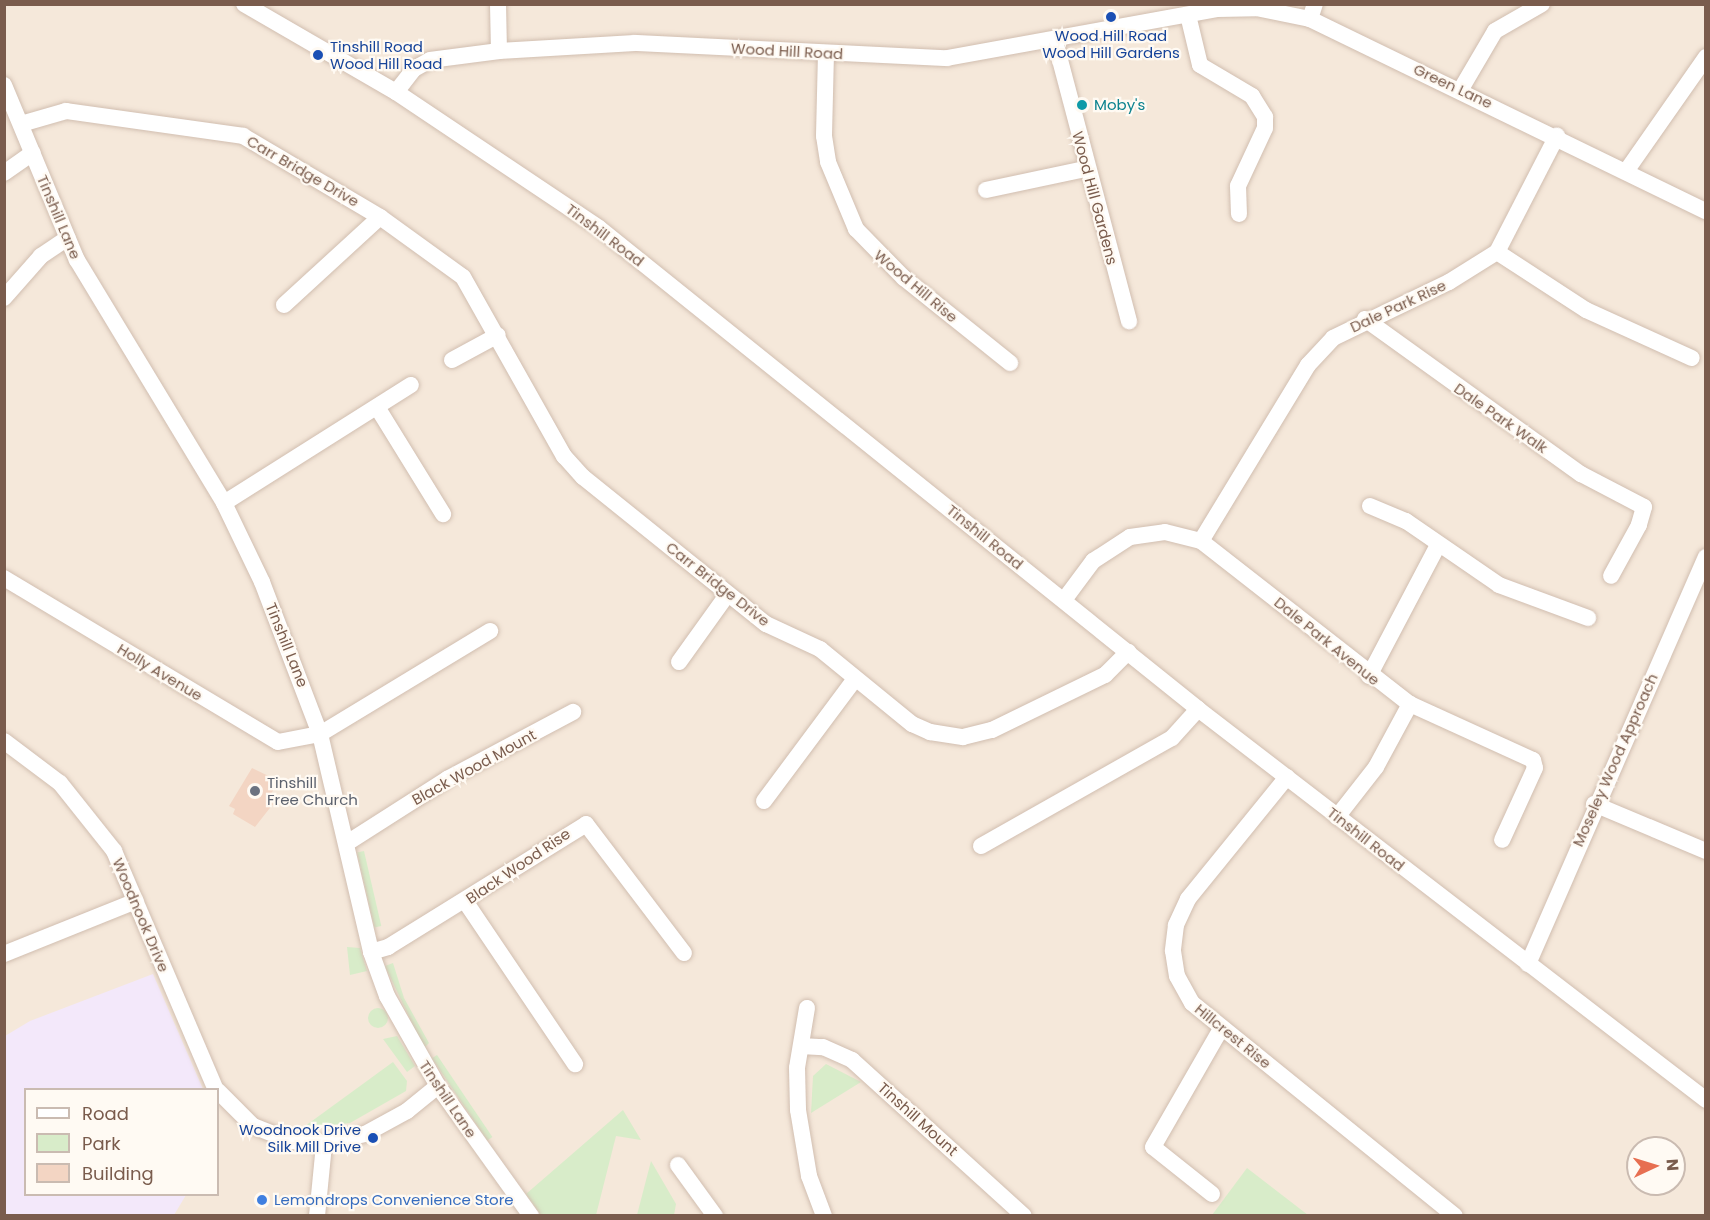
<!DOCTYPE html>
<style>
body{margin:0}
#map{position:relative;width:1710px;height:1220px;overflow:hidden;background:#fdf6ec;font-family:Poppins,sans-serif}
div>[style]{position:absolute}
.residential>*{inset:0;background:#f5e8da}
.education>*{inset:0;background:#f3e8fa}
.green>*{inset:0;background:#d8ecc9;transform-origin:0 0}
.round{border-radius:50%}
.building>*{inset:0;background:#f3d5c3}
.roads{filter:drop-shadow(0 0 2px #d1beb0) drop-shadow(0 0 2px #d1beb0)}
.minor>*{height:16px;margin:-8px;padding:0 8px;transform-origin:8px;border-radius:8px;background:#fff}
.dots>*{width:16px;height:16px;translate:-50% -50%;box-sizing:border-box;border:3px solid #fffaf3;border-radius:50%}
span{translate:-50% -50%;white-space:nowrap;text-align:center;line-height:1.15;-webkit-text-stroke:4.5px #fffaf3;paint-order:stroke}
.transit-label{font-size:15px;color:#164399}
.left{translate:0 -50%;text-align:left}
.right{translate:-100% -50%;text-align:right}
.street-label{font-size:15px;color:#7a5c4d}
.culture-label{font-size:15px;color:#0d838f}
.worship-label{font-size:15px;color:#5b616d}
.shop-label{font-size:15px;color:#366cbe}
.frame{position:absolute;inset:0;border:6px solid #7a5c4d;pointer-events:none}
.legend{position:absolute;left:24px;top:1088px;width:195px;height:108px;box-sizing:border-box;background:#fffaf3;border:2px solid #cabbb1;margin:0;padding:8px 10px;list-style:none;font-size:18px;color:#7a5c4d}
.legend li{display:flex;align-items:center;gap:12px;height:30px}
.legend b{width:30px;border:2px solid #cabbb1}
.north{position:absolute;left:1626px;top:1136px;width:60px;height:60px;box-sizing:border-box;background:#fffaf3;border:2px solid #cabbb1;border-radius:50%;rotate:86deg;font-size:16px;font-weight:700;line-height:24px;text-align:center;color:#7a5c4d}
.north::after{content:'';display:block;margin:auto;width:21px;height:27px;background:#e76f51;clip-path:polygon(50% 0,100% 100%,50% 72%,0 100%)}
</style>
<div id="map">
<div class="residential">
<i style="clip-path:polygon(evenodd,5px 5px,1705px 5px,1705px 1215px,5px 1216px,5px 5px,26px 1090px,218px 1090px,218px 1194px,26px 1194px,26px 1090px,5px 5px,1638px 1148px,1674px 1148px,1674px 1184px,1638px 1184px,1638px 1148px)"></i>
</div>
<div class="education">
<i style="clip-path:polygon(153px 974px,203px 1089px,26px 1090px,26px 1194px,186px 1195px,174px 1215px,5px 1215px,5px 1036px,30px 1021px)"></i>
</div>
<div class="green">
<i style="left:364px;top:851px;width:77px;height:7px;rotate:77deg"></i>
<i style="clip-path:polygon(347px 947px,360px 948px,367px 971px,350px 975px)"></i>
<i style="clip-path:polygon(393px 963px,404px 998px,429px 1043px,424px 1048px,385px 966px)"></i>
<i class="round" style="left:368px;top:1008px;width:20px;height:20px"></i>
<i style="clip-path:polygon(397px 1036px,415px 1066px,407px 1072px,383px 1039px)"></i>
<i style="left:437px;top:1055px;width:99px;height:6px;rotate:56deg"></i>
<i style="clip-path:polygon(393px 1062px,407px 1081px,406px 1091px,350px 1123px,301px 1129px)"></i>
<i style="clip-path:polygon(826px 1064px,861px 1082px,811px 1113px,813px 1076px)"></i>
<i style="clip-path:polygon(623px 1110px,641px 1140px,616px 1136px,596px 1215px,541px 1215px,526px 1194px)"></i>
<i style="clip-path:polygon(651px 1161px,676px 1204px,674px 1215px,637px 1215px)"></i>
<i style="clip-path:polygon(1247px 1168px,1308px 1215px,1212px 1215px)"></i>
</div>
<div class="building">
<i style="clip-path:polygon(252px 768px,279px 781px,267px 800px,273px 804px,255px 827px,233px 814px,235px 809px,229px 806px)"></i>
</div>
<div class="roads">
<div class="minor">
<i style="left:244px;top:4px;width:176px;rotate:30.1deg"></i>
<i style="left:396px;top:92px;width:244px;rotate:33.8deg"></i>
<i style="left:599px;top:228px;width:768px;rotate:38.76deg"></i>
<i style="left:1198px;top:709px;width:641px;rotate:37.58deg"></i>
<i style="left:498px;top:4px;width:47px;rotate:88.8deg"></i>
<i style="left:1188px;top:15px;width:51px;rotate:76.5deg"></i>
<i style="left:1200px;top:65px;width:61px;rotate:30.8deg"></i>
<i style="left:1252px;top:96px;width:25px;rotate:58deg"></i>
<i style="left:1265px;top:117px;width:11px;rotate:90deg"></i>
<i style="left:1265px;top:128px;width:64px;rotate:115deg"></i>
<i style="left:1238px;top:186px;width:28px;rotate:88deg"></i>
<i style="left:1310px;top:19px;width:16px;rotate:-72deg"></i>
<i style="left:1055px;top:41px;width:290px;rotate:75.2deg"></i>
<i style="left:826px;top:53px;width:83px;rotate:91.4deg"></i>
<i style="left:824px;top:136px;width:26px;rotate:81deg"></i>
<i style="left:828px;top:162px;width:73px;rotate:67.3deg"></i>
<i style="left:856px;top:229px;width:69px;rotate:45.6deg"></i>
<i style="left:904px;top:278px;width:136px;rotate:38.7deg"></i>
<i style="left:4px;top:85px;width:190px;rotate:67.4deg"></i>
<i style="left:77px;top:260px;width:284px;rotate:58.8deg"></i>
<i style="left:224px;top:503px;width:88px;rotate:64.3deg"></i>
<i style="left:262px;top:582px;width:163px;rotate:69.1deg"></i>
<i style="left:320px;top:734px;width:224px;rotate:76.8deg"></i>
<i style="left:371px;top:952px;width:47px;rotate:70deg"></i>
<i style="left:387px;top:996px;width:103px;rotate:60.5deg"></i>
<i style="left:438px;top:1086px;width:160px;rotate:54.4deg"></i>
<i style="left:1461px;top:89px;width:67px;rotate:-59.6deg"></i>
<i style="left:1495px;top:31px;width:54px;rotate:-29.9deg"></i>
<i style="left:396px;top:92px;width:29px;rotate:-52deg"></i>
<i style="left:414px;top:69px;width:18px;rotate:-29deg"></i>
<i style="left:430px;top:60px;width:70px;rotate:-7.4deg"></i>
<i style="left:499px;top:51px;width:136px;rotate:-3.4deg"></i>
<i style="left:635px;top:43px;width:312px;rotate:2.8deg"></i>
<i style="left:947px;top:58px;width:274px;rotate:-10.3deg"></i>
<i style="left:1217px;top:9px;width:39px;rotate:-1deg"></i>
<i style="left:1256px;top:8px;width:55px;rotate:11.5deg"></i>
<i style="left:1310px;top:19px;width:440px;rotate:25.9deg"></i>
<i style="left:21px;top:124px;width:47px;rotate:-16.1deg"></i>
<i style="left:66px;top:111px;width:179px;rotate:8deg"></i>
<i style="left:243px;top:136px;width:159px;rotate:30.6deg"></i>
<i style="left:380px;top:217px;width:102px;rotate:35.9deg"></i>
<i style="left:463px;top:277px;width:206px;rotate:60.6deg"></i>
<i style="left:564px;top:456px;width:28px;rotate:48deg"></i>
<i style="left:583px;top:477px;width:235px;rotate:38.8deg"></i>
<i style="left:766px;top:624px;width:60px;rotate:24.8deg"></i>
<i style="left:820px;top:649px;width:119px;rotate:39.2deg"></i>
<i style="left:912px;top:724px;width:20px;rotate:24deg"></i>
<i style="left:930px;top:732px;width:33px;rotate:9deg"></i>
<i style="left:963px;top:737px;width:30px;rotate:-14deg"></i>
<i style="left:992px;top:730px;width:126px;rotate:-26deg"></i>
<i style="left:1105px;top:675px;width:33px;rotate:-45deg"></i>
<i style="left:1627px;top:170px;width:138px;rotate:-55deg"></i>
<i style="left:4px;top:173px;width:35px;rotate:-35deg"></i>
<i style="left:986px;top:190px;width:101px;rotate:-12deg"></i>
<i style="left:1497px;top:252px;width:106px;rotate:33.1deg"></i>
<i style="left:1586px;top:310px;width:116px;rotate:24.4deg"></i>
<i style="left:4px;top:298px;width:56px;rotate:-48.6deg"></i>
<i style="left:41px;top:256px;width:32px;rotate:-34deg"></i>
<i style="left:284px;top:305px;width:130px;rotate:-42.5deg"></i>
<i style="left:1365px;top:319px;width:266px;rotate:35.7deg"></i>
<i style="left:1581px;top:474px;width:71px;rotate:27.6deg"></i>
<i style="left:1644px;top:507px;width:19px;rotate:106deg"></i>
<i style="left:1639px;top:525px;width:58px;rotate:118.8deg"></i>
<i style="left:452px;top:360px;width:52px;rotate:-28.5deg"></i>
<i style="left:377px;top:407px;width:126px;rotate:58.3deg"></i>
<i style="left:224px;top:503px;width:221px;rotate:-32.3deg"></i>
<i style="left:1370px;top:506px;width:39px;rotate:23deg"></i>
<i style="left:1406px;top:521px;width:113px;rotate:34.5deg"></i>
<i style="left:1499px;top:585px;width:95px;rotate:20.3deg"></i>
<i style="left:1201px;top:541px;width:206px;rotate:-58.7deg"></i>
<i style="left:1308px;top:365px;width:37px;rotate:-47deg"></i>
<i style="left:1333px;top:338px;width:129px;rotate:-25.8deg"></i>
<i style="left:1449px;top:282px;width:57px;rotate:-32deg"></i>
<i style="left:1497px;top:252px;width:131px;rotate:-62.7deg"></i>
<i style="left:4px;top:578px;width:319px;rotate:30.9deg"></i>
<i style="left:278px;top:742px;width:43px;rotate:-10.8deg"></i>
<i style="left:320px;top:734px;width:199px;rotate:-31.2deg"></i>
<i style="left:1064px;top:600px;width:49px;rotate:-53.4deg"></i>
<i style="left:1093px;top:561px;width:44px;rotate:-33deg"></i>
<i style="left:1130px;top:537px;width:35px;rotate:-8deg"></i>
<i style="left:1165px;top:532px;width:37px;rotate:14deg"></i>
<i style="left:1201px;top:541px;width:265px;rotate:38deg"></i>
<i style="left:1410px;top:704px;width:135px;rotate:24.5deg"></i>
<i style="left:1533px;top:760px;width:8px;rotate:76deg"></i>
<i style="left:1535px;top:768px;width:79px;rotate:114.6deg"></i>
<i style="left:679px;top:662px;width:82px;rotate:-54.4deg"></i>
<i style="left:1369px;top:676px;width:148px;rotate:-62.2deg"></i>
<i style="left:4px;top:741px;width:70px;rotate:36.9deg"></i>
<i style="left:60px;top:783px;width:87px;rotate:51.5deg"></i>
<i style="left:114px;top:851px;width:260px;rotate:66.9deg"></i>
<i style="left:1287px;top:777px;width:157px;rotate:129.1deg"></i>
<i style="left:1188px;top:899px;width:29px;rotate:115deg"></i>
<i style="left:1176px;top:925px;width:26px;rotate:97deg"></i>
<i style="left:1173px;top:951px;width:25px;rotate:81deg"></i>
<i style="left:1177px;top:976px;width:31px;rotate:61deg"></i>
<i style="left:1192px;top:1003px;width:338px;rotate:39deg"></i>
<i style="left:764px;top:801px;width:152px;rotate:-53.3deg"></i>
<i style="left:1594px;top:804px;width:121px;rotate:22.8deg"></i>
<i style="left:1337px;top:817px;width:63px;rotate:-52deg"></i>
<i style="left:1376px;top:767px;width:72px;rotate:-61.6deg"></i>
<i style="left:347px;top:843px;width:119px;rotate:-32.6deg"></i>
<i style="left:447px;top:779px;width:143px;rotate:-28deg"></i>
<i style="left:981px;top:846px;width:219px;rotate:-29.5deg"></i>
<i style="left:1172px;top:738px;width:39px;rotate:-48deg"></i>
<i style="left:465px;top:901px;width:197px;rotate:56deg"></i>
<i style="left:371px;top:952px;width:18px;rotate:-16deg"></i>
<i style="left:388px;top:947px;width:233px;rotate:-31.8deg"></i>
<i style="left:586px;top:824px;width:162px;rotate:52.8deg"></i>
<i style="left:4px;top:954px;width:142px;rotate:-21.9deg"></i>
<i style="left:1528px;top:964px;width:444px;rotate:-66.4deg"></i>
<i style="left:807px;top:1008px;width:61px;rotate:99.5deg"></i>
<i style="left:797px;top:1068px;width:42px;rotate:88.6deg"></i>
<i style="left:798px;top:1110px;width:67px;rotate:80.5deg"></i>
<i style="left:809px;top:1176px;width:43px;rotate:69.4deg"></i>
<i style="left:801px;top:1046px;width:22px;rotate:3deg"></i>
<i style="left:823px;top:1047px;width:32px;rotate:24deg"></i>
<i style="left:852px;top:1060px;width:232px;rotate:42.2deg"></i>
<i style="left:218px;top:1091px;width:49px;rotate:45deg"></i>
<i style="left:253px;top:1126px;width:41px;rotate:21.5deg"></i>
<i style="left:291px;top:1141px;width:33px;rotate:5deg"></i>
<i style="left:324px;top:1144px;width:42px;rotate:-13.7deg"></i>
<i style="left:365px;top:1134px;width:48px;rotate:-28.7deg"></i>
<i style="left:407px;top:1111px;width:40px;rotate:-39deg"></i>
<i style="left:678px;top:1165px;width:63px;rotate:54deg"></i>
<i style="left:1212px;top:1194px;width:75px;rotate:-141.5deg"></i>
<i style="left:1153px;top:1147px;width:138px;rotate:-60.1deg"></i>
<i style="left:317px;top:1216px;width:72px;rotate:-84.4deg"></i>
</div>
</div>
<div class="dots">
<i style="left:1111px;top:17px;background:#1a4fb4"></i>
<i style="left:318px;top:55px;background:#1a4fb4"></i>
<i style="left:1082px;top:105px;background:#0f9aa8"></i>
<i style="left:255px;top:791px;background:#6b7280"></i>
<i style="left:373px;top:1138px;background:#1a4fb4"></i>
<i style="left:262px;top:1200px;background:#3f7fe0"></i>
</div>
<div class="transit-label">
<span style="left:1111px;top:44px">Wood Hill Road<br>Wood Hill Gardens</span>
<span class="left" style="left:330px;top:55px">Tinshill Road<br>Wood Hill Road</span>
<span class="right" style="left:361px;top:1138px">Woodnook Drive<br>Silk Mill Drive</span>
</div>
<div class="street-label">
<span style="left:787px;top:51px;rotate:3deg">Wood Hill Road</span>
<span style="left:1453px;top:86px;rotate:25deg">Green Lane</span>
<span style="left:303px;top:171px;rotate:30deg">Carr Bridge Drive</span>
<span style="left:1095px;top:198px;rotate:75deg">Wood Hill Gardens</span>
<span style="left:59px;top:217px;rotate:67deg">Tinshill Lane</span>
<span style="left:605px;top:235px;rotate:37deg">Tinshill Road</span>
<span style="left:916px;top:286px;rotate:40deg">Wood Hill Rise</span>
<span style="left:1398px;top:306px;rotate:-25deg">Dale Park Rise</span>
<span style="left:1501px;top:418px;rotate:35deg">Dale Park Walk</span>
<span style="left:985px;top:537px;rotate:39deg">Tinshill Road</span>
<span style="left:718px;top:584px;rotate:38deg">Carr Bridge Drive</span>
<span style="left:1327px;top:641px;rotate:39deg">Dale Park Avenue</span>
<span style="left:287px;top:645px;rotate:68deg">Tinshill Lane</span>
<span style="left:160px;top:672px;rotate:31deg">Holly Avenue</span>
<span style="left:1615px;top:760px;rotate:-66deg">Moseley Wood Approach</span>
<span style="left:474px;top:767px;rotate:-29deg">Black Wood Mount</span>
<span style="left:1366px;top:839px;rotate:38deg">Tinshill Road</span>
<span style="left:518px;top:866px;rotate:-34deg">Black Wood Rise</span>
<span style="left:141px;top:915px;rotate:67deg">Woodnook Drive</span>
<span style="left:1233px;top:1036px;rotate:39deg">Hillcrest Rise</span>
<span style="left:448px;top:1099px;rotate:56deg">Tinshill Lane</span>
<span style="left:918px;top:1119px;rotate:42deg">Tinshill Mount</span>
</div>
<div class="culture-label">
<span class="left" style="left:1094px;top:105px">Moby's</span>
</div>
<div class="worship-label">
<span class="left" style="left:267px;top:791px">Tinshill<br>Free Church</span>
</div>
<div class="shop-label">
<span class="left" style="left:274px;top:1200px">Lemondrops Convenience Store</span>
</div>
<div class="frame"></div>
<ul class="legend">
<li><b style="height:8px;background:#fff"></b>Road</li>
<li><b style="height:16px;background:#d8ecc9"></b>Park</li>
<li><b style="height:16px;background:#f3d5c3"></b>Building</li>
</ul>
<div class="north">N</div>
</div>
